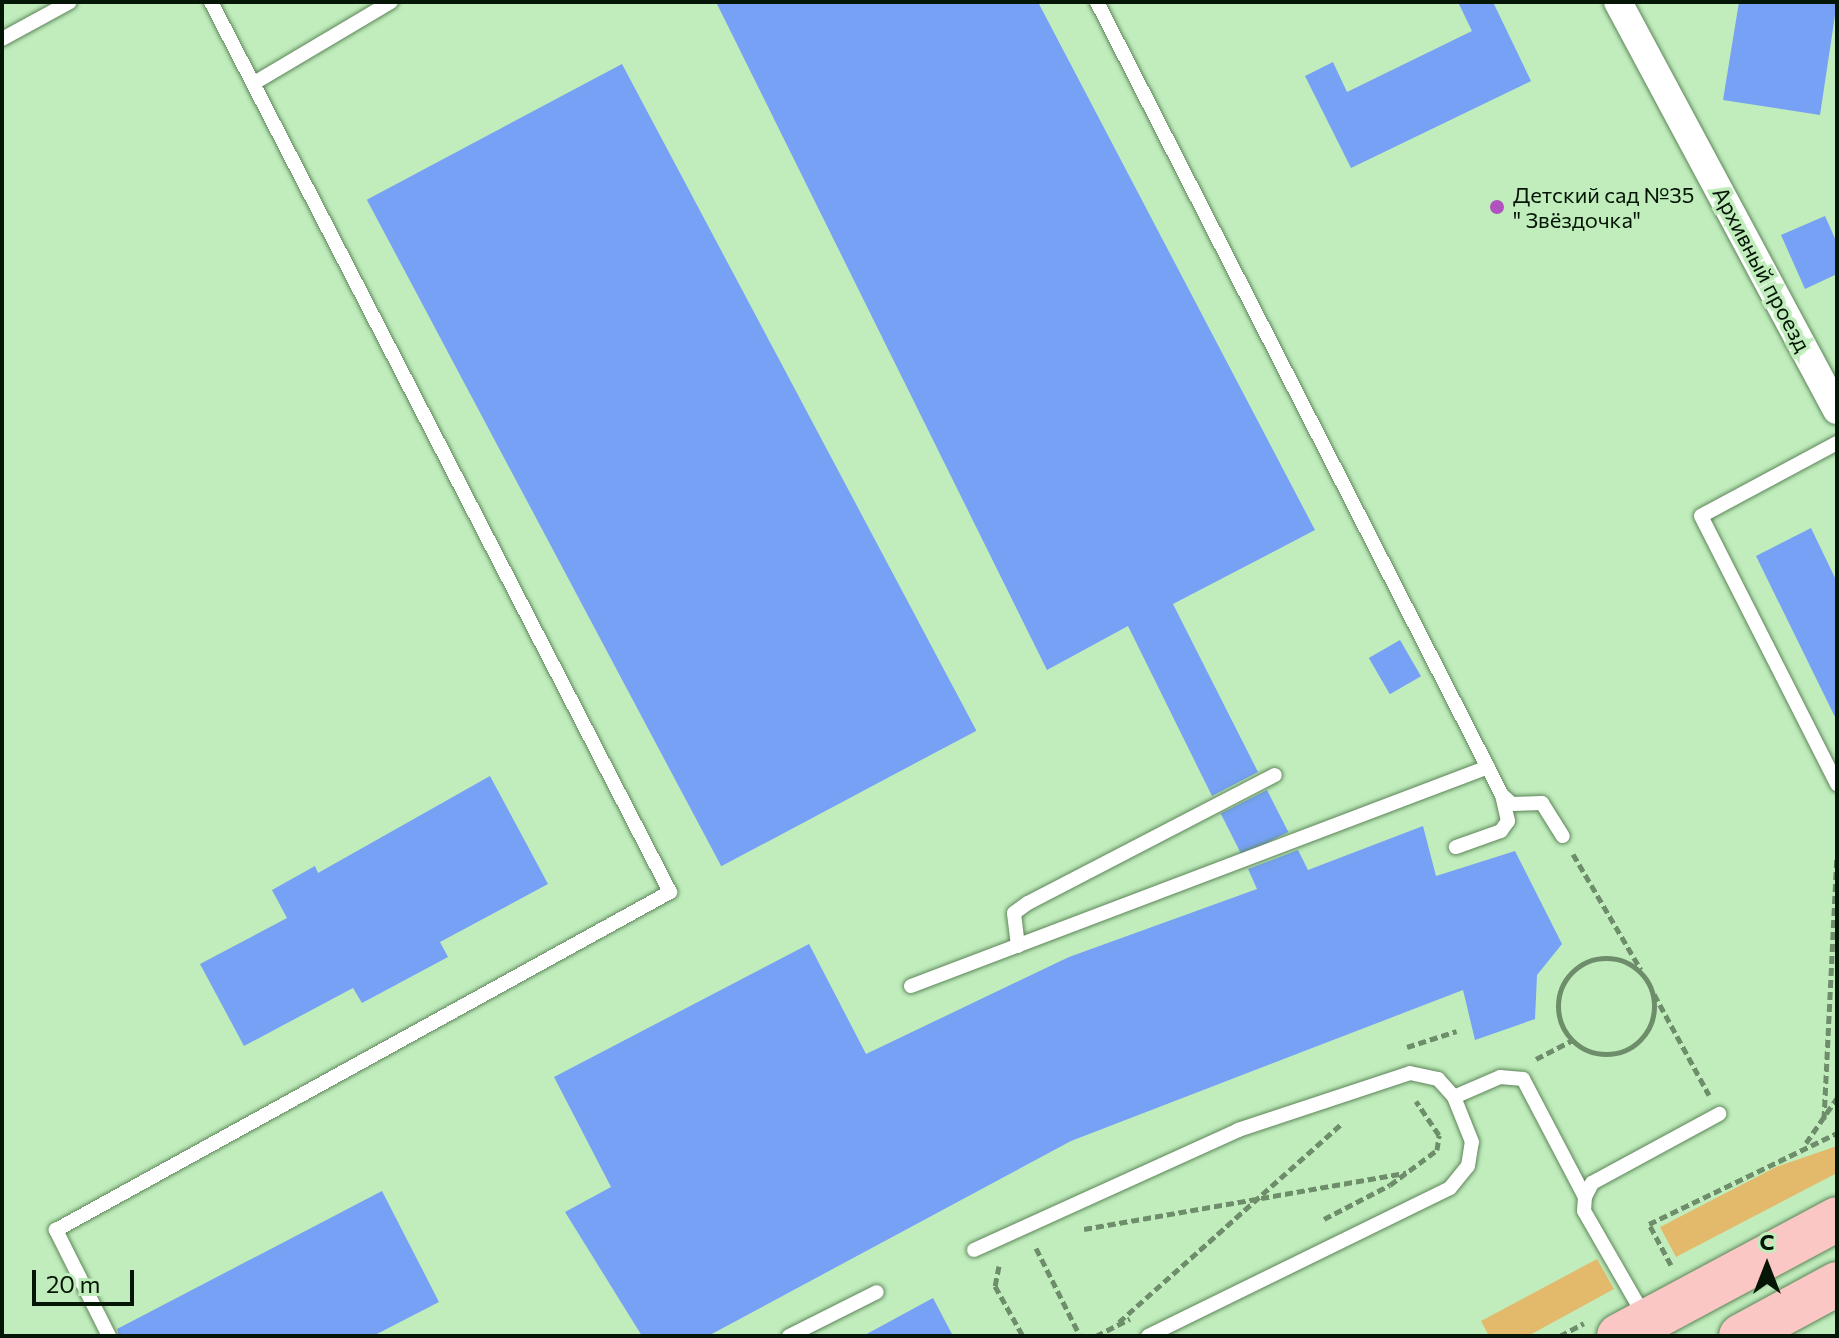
<!DOCTYPE html>
<meta charset="utf-8">
<style>
body{margin:0}
#map{position:relative;width:1839px;height:1338px;overflow:hidden;background:#c1edbd;font-family:Commissioner,sans-serif}
div>[style]{position:absolute}
.green>*{inset:0;background:#e3ba6c}
.building>*{inset:0;background:#76a1f4;transform-origin:0 0}
.path>*{height:5px;margin-top:-2.5px;transform-origin:0;background:repeating-linear-gradient(90deg,#6e8d6b 0 8px,transparent 0 12px)}
.path>.ring{margin:-2.5px;padding:0;box-sizing:content-box;background:none;border:5px solid #6e8d6b;border-radius:50%}
.roads{filter:drop-shadow(0 0 2px #5d8559) drop-shadow(0 0 2px #5d8559)}
.lane>*{height:14px;margin:-7px;padding:0 7px;transform-origin:7px;border-radius:7px;background:#fff}
.street>*{height:28px;margin:-14px;padding:0 14px;transform-origin:14px;border-radius:14px;background:#fff}
.primary>*{height:44px;margin:-22px;padding:0 22px;transform-origin:22px;border-radius:22px;background:#fac7c4}
.dots>*{width:22px;height:22px;translate:-50% -50%;box-sizing:border-box;border:4px solid #c1edbd;border-radius:50%}
span{translate:-50% -50%;white-space:nowrap;text-align:center;line-height:1.15;-webkit-text-stroke:7px #c1edbd;paint-order:stroke}
.poi-label{font-size:22px;color:#061606}
.left{translate:0 -50%;text-align:left}
.street-label{font-size:22px;color:#061606}
.frame{position:absolute;inset:0;border:4px solid #061606;pointer-events:none}
.north{position:absolute;left:1727px;top:1226px;width:80px;height:80px;-webkit-text-stroke:6px #c1edbd;paint-order:stroke;rotate:0deg;font-size:22px;font-weight:700;line-height:32px;text-align:center;color:#061606}
.north::after{content:'';display:block;margin:auto;width:28px;height:36px;background:#061606;clip-path:polygon(50% 0,100% 100%,50% 72%,0 100%)}
.scale{position:absolute;left:32px;top:1270px;width:102px;height:36px;box-sizing:border-box;border:4px solid #061606;border-top:0;padding-left:10px;font-size:24px;line-height:28px;white-space:nowrap;color:#061606;-webkit-text-stroke:6px #c1edbd;paint-order:stroke}
</style>
<div id="map">
<div class="green">
<i style="clip-path:polygon(1837px 1146px,1837px 1173px,1676px 1257px,1660px 1227px,1776px 1167px)"></i>
<i style="clip-path:polygon(1597px 1259px,1614px 1289px,1528px 1336px,1489px 1336px,1481px 1321px)"></i>
</div>
<div class="building">
<i style="clip-path:polygon(716px 2px,1038px 2px,1315px 530px,1173px 604px,1258px 772px,1212px 796px,1128px 626px,1047px 670px)"></i>
<i style="clip-path:polygon(1458px 2px,1493px 2px,1531px 81px,1351px 168px,1305px 76px,1333px 62px,1347px 92px,1472px 31px)"></i>
<i style="clip-path:polygon(1739px 2px,1837px 2px,1820px 115px,1723px 100px)"></i>
<i style="left:622px;top:64px;width:755px;height:289px;rotate:62deg"></i>
<i style="clip-path:polygon(1825px 216px,1837px 243px,1837px 274px,1805px 289px,1781px 235px)"></i>
<i style="clip-path:polygon(1811px 528px,1837px 582px,1837px 721px,1756px 556px)"></i>
<i style="left:1400px;top:640px;width:42px;height:36px;rotate:60deg"></i>
<i style="clip-path:polygon(490px 776px,548px 884px,440px 942px,448px 957px,362px 1003px,353px 988px,244px 1046px,200px 964px,287px 918px,272px 890px,315px 866px,318px 873px)"></i>
<i style="left:1267px;top:790px;width:47px;height:52px;rotate:63deg"></i>
<i style="clip-path:polygon(1423px 826px,1436px 876px,1515px 851px,1562px 944px,1537px 975px,1535px 1019px,1475px 1040px,1463px 990px,1071px 1141px,708px 1336px,642px 1336px,565px 1212px,611px 1187px,554px 1077px,809px 944px,866px 1054px,1069px 957px,1257px 889px,1248px 869px,1298px 850px,1308px 870px)"></i>
<i style="clip-path:polygon(382px 1191px,439px 1302px,373px 1336px,119px 1336px,117px 1329px)"></i>
<i style="clip-path:polygon(933px 1298px,953px 1336px,863px 1336px)"></i>
</div>
<div class="path">
<i style="left:1573px;top:854px;width:134px;rotate:59.6deg"></i>
<i class="ring" style="left:1558px;top:958px;width:91px;height:91px"></i>
<i style="left:1654px;top:994px;width:115px;rotate:61.4deg"></i>
<i style="left:1407px;top:1047px;width:52px;rotate:-17.7deg"></i>
<i style="left:1536px;top:1059px;width:42px;rotate:-27.2deg"></i>
<i style="left:1824px;top:1119px;width:263px;rotate:-87.2deg"></i>
<i style="left:1806px;top:1143px;width:55px;rotate:-55.4deg"></i>
<i style="left:1324px;top:1219px;width:74px;rotate:-27.3deg"></i>
<i style="left:1390px;top:1185px;width:59px;rotate:-36.7deg"></i>
<i style="left:1437px;top:1150px;width:15px;rotate:-82deg"></i>
<i style="left:1439px;top:1135px;width:41px;rotate:-124.1deg"></i>
<i style="left:1084px;top:1229px;width:327px;rotate:-9.9deg"></i>
<i style="left:1036px;top:1248px;width:98px;rotate:63.4deg"></i>
<i style="left:1671px;top:1265px;width:47px;rotate:-118.2deg"></i>
<i style="left:1649px;top:1224px;width:209px;rotate:-25.8deg"></i>
<i style="left:999px;top:1266px;width:20px;rotate:101deg"></i>
<i style="left:995px;top:1286px;width:57px;rotate:60.8deg"></i>
<i style="left:1119px;top:1322px;width:299px;rotate:-41.7deg"></i>
<i style="left:1096px;top:1336px;width:38px;rotate:-27deg"></i>
<i style="left:1560px;top:1336px;width:27px;rotate:-28deg"></i>
</div>
<div class="roads">
<div class="lane">
<i style="left:1097px;top:2px;width:890px;rotate:62.95deg"></i>
<i style="left:1502px;top:795px;width:27px;rotate:77deg"></i>
<i style="left:1508px;top:821px;width:12px;rotate:125deg"></i>
<i style="left:1501px;top:831px;width:48px;rotate:160.4deg"></i>
<i style="left:2px;top:39px;width:77px;rotate:-28.6deg"></i>
<i style="left:256px;top:82px;width:157px;rotate:-30.7deg"></i>
<i style="left:1837px;top:443px;width:154px;rotate:151.8deg"></i>
<i style="left:1701px;top:516px;width:301px;rotate:63.1deg"></i>
<i style="left:1503px;top:796px;width:12px;rotate:42deg"></i>
<i style="left:1512px;top:804px;width:30px;rotate:-2deg"></i>
<i style="left:1542px;top:803px;width:39px;rotate:58deg"></i>
<i style="left:1018px;top:946px;width:33px;rotate:-97deg"></i>
<i style="left:1014px;top:913px;width:17px;rotate:-36deg"></i>
<i style="left:1028px;top:903px;width:278px;rotate:-27.4deg"></i>
<i style="left:911px;top:986px;width:617px;rotate:-20.78deg"></i>
<i style="left:974px;top:1250px;width:290px;rotate:-24.4deg"></i>
<i style="left:1238px;top:1130px;width:181px;rotate:-18.3deg"></i>
<i style="left:1410px;top:1073px;width:29px;rotate:12deg"></i>
<i style="left:1438px;top:1079px;width:24px;rotate:48deg"></i>
<i style="left:1454px;top:1097px;width:50px;rotate:-23.5deg"></i>
<i style="left:1500px;top:1077px;width:23px;rotate:5deg"></i>
<i style="left:1523px;top:1079px;width:133px;rotate:62.3deg"></i>
<i style="left:1645px;top:1317px;width:122px;rotate:-119.9deg"></i>
<i style="left:1584px;top:1211px;width:14px;rotate:-86deg"></i>
<i style="left:1585px;top:1197px;width:16px;rotate:-63deg"></i>
<i style="left:1592px;top:1183px;width:145px;rotate:-28.5deg"></i>
<i style="left:109px;top:1336px;width:119px;rotate:-116.6deg"></i>
<i style="left:56px;top:1230px;width:701px;rotate:-28.83deg"></i>
<i style="left:670px;top:892px;width:1001px;rotate:-117.28deg"></i>
<i style="left:789px;top:1336px;width:98px;rotate:-26.6deg"></i>
<i style="left:1148px;top:1336px;width:336px;rotate:-26.1deg"></i>
<i style="left:1450px;top:1188px;width:28px;rotate:-51deg"></i>
<i style="left:1468px;top:1166px;width:24px;rotate:-81deg"></i>
<i style="left:1472px;top:1142px;width:48px;rotate:-111.8deg"></i>
</div>
<div class="street">
<i style="left:1618px;top:2px;width:463px;rotate:61.8deg"></i>
</div>
<div class="primary">
<i style="left:1619px;top:1336px;width:247px;rotate:-28.2deg"></i>
<i style="left:1741px;top:1336px;width:109px;rotate:-28.4deg"></i>
</div>
</div>
<div class="dots">
<i style="left:1497px;top:207px;background:#b153be"></i>
</div>
<div class="poi-label">
<span class="left" style="left:1513px;top:207px">Детский сад №35<br>" Звёздочка"</span>
</div>
<div class="street-label">
<span style="left:1762px;top:269px;rotate:62deg">Архивный проезд</span>
</div>
<div class="frame"></div>
<div class="north">С</div>
<div class="scale">20 m</div>
</div>
